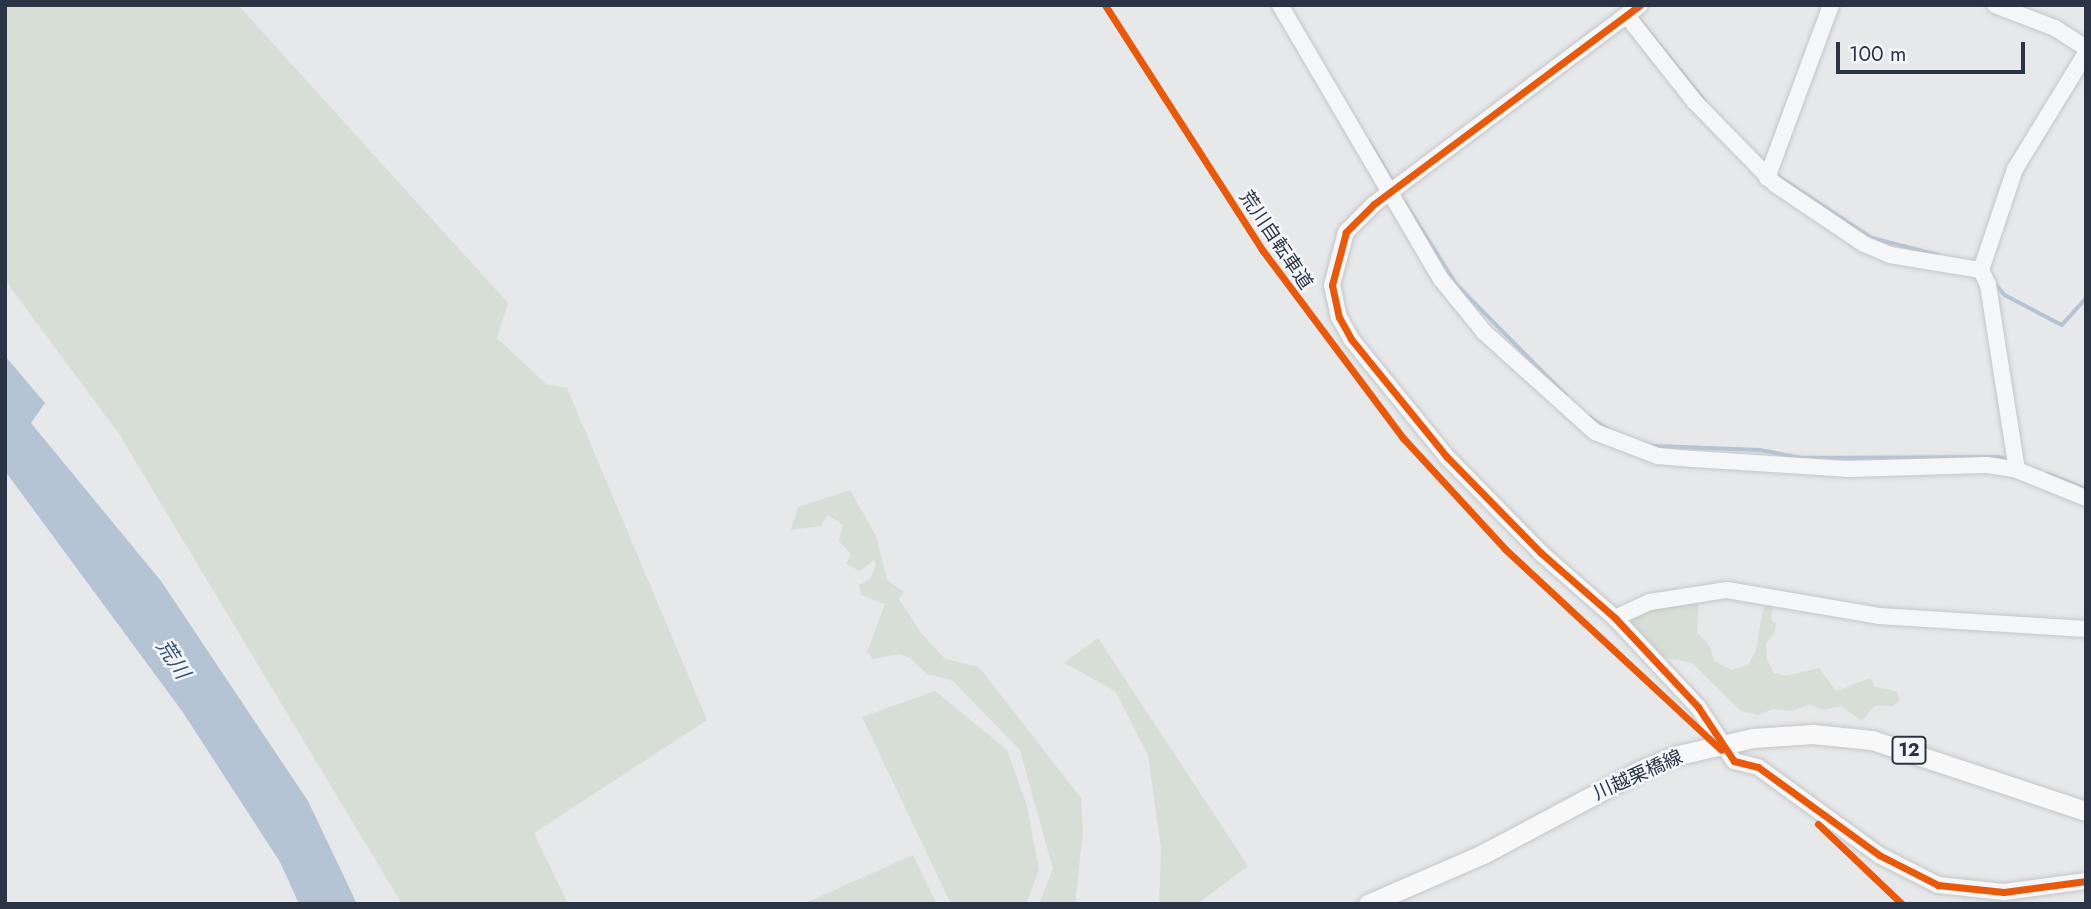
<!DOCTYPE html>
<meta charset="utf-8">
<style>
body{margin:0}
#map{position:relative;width:2091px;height:909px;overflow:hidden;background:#e6e8ea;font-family:Jost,"Noto Sans JP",sans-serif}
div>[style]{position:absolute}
.green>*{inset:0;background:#d6ded6}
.water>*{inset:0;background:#b4c4d5}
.stream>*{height:3.5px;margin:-1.75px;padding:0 1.75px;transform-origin:1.75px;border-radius:1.75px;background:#b4c4d5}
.roads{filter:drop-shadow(0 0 2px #c4c6c8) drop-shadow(0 0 2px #c4c6c8)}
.minor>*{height:16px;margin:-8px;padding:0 8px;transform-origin:8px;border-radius:8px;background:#f5f6f7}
.major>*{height:19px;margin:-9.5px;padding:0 9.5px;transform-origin:9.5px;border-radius:9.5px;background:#f8f8f8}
.cycleway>*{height:7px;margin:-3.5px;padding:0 3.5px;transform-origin:3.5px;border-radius:3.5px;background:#e8590c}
span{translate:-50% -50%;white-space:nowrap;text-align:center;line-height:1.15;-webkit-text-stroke:5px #f4f6f9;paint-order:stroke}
.shield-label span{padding:2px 5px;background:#f4f6f9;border:2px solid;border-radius:5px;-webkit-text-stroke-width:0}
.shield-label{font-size:18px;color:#2b3445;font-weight:700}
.street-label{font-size:19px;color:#2b3445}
.water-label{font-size:21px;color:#34527a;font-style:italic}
.frame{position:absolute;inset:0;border:7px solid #2b3445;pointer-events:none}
.scale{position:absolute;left:1836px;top:42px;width:189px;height:32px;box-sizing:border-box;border:4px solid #2b3445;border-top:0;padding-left:9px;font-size:21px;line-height:24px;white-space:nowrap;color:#2b3445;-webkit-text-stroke:5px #f4f6f9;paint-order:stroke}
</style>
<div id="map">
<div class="green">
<i style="clip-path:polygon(5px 5px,238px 5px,508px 303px,497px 338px,546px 384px,567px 388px,707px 720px,534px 833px,568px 904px,402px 904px,119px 434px,5px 280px)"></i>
<i style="clip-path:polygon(850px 490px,876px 536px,887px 580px,904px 592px,899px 599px,921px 633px,945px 659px,979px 667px,1081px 798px,1083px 831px,1075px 904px,1039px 904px,1053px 869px,1020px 750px,953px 681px,927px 674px,910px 658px,899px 654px,873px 659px,867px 652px,885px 604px,861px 595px,859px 585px,870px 579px,876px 566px,874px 560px,860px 571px,846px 564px,851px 554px,839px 541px,843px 525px,828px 515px,821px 526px,791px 530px,798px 507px)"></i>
<i style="clip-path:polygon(1699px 599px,1697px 632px,1710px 647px,1714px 661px,1732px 670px,1748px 665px,1756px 651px,1763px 609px,1768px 604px,1773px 608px,1771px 620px,1776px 623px,1775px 633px,1766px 643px,1767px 659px,1774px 673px,1786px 676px,1819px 668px,1836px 691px,1870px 678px,1875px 687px,1896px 691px,1900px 700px,1893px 706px,1874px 706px,1862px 721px,1841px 706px,1823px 710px,1809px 704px,1793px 711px,1773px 709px,1758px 715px,1741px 711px,1692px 663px,1661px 657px,1631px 626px,1630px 616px,1650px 608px)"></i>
<i style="clip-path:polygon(1098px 638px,1248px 866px,1197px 904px,1159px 904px,1161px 849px,1148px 755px,1115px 691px,1064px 663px)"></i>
<i style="clip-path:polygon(935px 691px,1007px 750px,1027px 806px,1039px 870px,1026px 904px,951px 904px,862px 717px)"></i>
<i style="clip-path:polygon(913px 855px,937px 904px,803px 904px)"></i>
</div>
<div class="water">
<i style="clip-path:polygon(5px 356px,45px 403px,31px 423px,161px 581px,308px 801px,357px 904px,299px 904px,280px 862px,182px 711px,5px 471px)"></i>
</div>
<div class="stream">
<i style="left:1635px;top:14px;width:112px;rotate:51.2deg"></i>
<i style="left:1369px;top:141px;width:49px;rotate:59.2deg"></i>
<i style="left:1775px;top:174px;width:116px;rotate:33.4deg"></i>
<i style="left:1872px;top:238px;width:68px;rotate:14.4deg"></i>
<i style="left:1403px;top:199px;width:102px;rotate:57.9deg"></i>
<i style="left:1457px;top:285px;width:156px;rotate:45.3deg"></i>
<i style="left:1994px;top:282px;width:17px;rotate:50deg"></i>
<i style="left:2005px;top:295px;width:64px;rotate:27.8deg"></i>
<i style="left:2062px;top:325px;width:36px;rotate:-48deg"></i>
<i style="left:1588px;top:416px;width:24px;rotate:33deg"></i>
<i style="left:1654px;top:446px;width:106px;rotate:2.2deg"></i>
<i style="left:1760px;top:450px;width:43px;rotate:10.8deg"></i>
<i style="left:1802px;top:458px;width:197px;rotate:-0.3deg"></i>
<i style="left:1999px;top:457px;width:14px;rotate:17deg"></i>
<i style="left:2048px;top:474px;width:41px;rotate:21.5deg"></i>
</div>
<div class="roads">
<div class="minor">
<i style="left:1280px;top:5px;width:318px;rotate:59.6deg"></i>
<i style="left:1441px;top:279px;width:68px;rotate:50.9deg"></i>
<i style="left:1484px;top:332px;width:149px;rotate:42deg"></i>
<i style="left:1595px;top:432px;width:67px;rotate:20.9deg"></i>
<i style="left:1658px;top:456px;width:36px;rotate:5deg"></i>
<i style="left:1694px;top:459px;width:153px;rotate:3.7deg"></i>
<i style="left:1847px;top:469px;width:140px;rotate:-1.6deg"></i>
<i style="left:1987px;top:465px;width:30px;rotate:9deg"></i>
<i style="left:2017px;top:470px;width:74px;rotate:22.1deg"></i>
<i style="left:1640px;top:5px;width:332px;rotate:143.2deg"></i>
<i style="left:1374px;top:204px;width:40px;rotate:135deg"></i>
<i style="left:1346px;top:232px;width:55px;rotate:104.8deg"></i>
<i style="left:1332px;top:285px;width:33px;rotate:78deg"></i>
<i style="left:1339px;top:317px;width:25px;rotate:61deg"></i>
<i style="left:1351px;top:339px;width:152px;rotate:50.9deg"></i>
<i style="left:1447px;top:457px;width:134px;rotate:45.6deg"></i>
<i style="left:1541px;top:553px;width:98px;rotate:41.3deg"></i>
<i style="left:1615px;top:618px;width:122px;rotate:47deg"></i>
<i style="left:1698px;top:707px;width:65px;rotate:56.3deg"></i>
<i style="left:1734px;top:761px;width:25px;rotate:14deg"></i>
<i style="left:1758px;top:767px;width:150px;rotate:36deg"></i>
<i style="left:1879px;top:855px;width:66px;rotate:27deg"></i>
<i style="left:1938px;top:885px;width:66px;rotate:6.1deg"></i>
<i style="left:2004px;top:892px;width:83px;rotate:-7.6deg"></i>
<i style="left:1995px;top:5px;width:64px;rotate:21deg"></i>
<i style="left:2055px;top:28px;width:37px;rotate:33deg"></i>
<i style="left:1627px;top:16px;width:110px;rotate:51.7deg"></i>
<i style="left:1695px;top:102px;width:115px;rotate:45.7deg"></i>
<i style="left:1775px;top:184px;width:107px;rotate:34deg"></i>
<i style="left:1864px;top:244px;width:28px;rotate:23deg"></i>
<i style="left:1890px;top:255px;width:92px;rotate:9.4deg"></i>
<i style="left:1981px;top:270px;width:107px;rotate:-71.4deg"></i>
<i style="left:2015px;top:169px;width:136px;rotate:-58.5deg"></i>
<i style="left:1767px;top:178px;width:184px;rotate:-69.7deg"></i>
<i style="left:1981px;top:270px;width:17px;rotate:65deg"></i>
<i style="left:1988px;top:285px;width:187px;rotate:81.1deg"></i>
<i style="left:1615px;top:618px;width:38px;rotate:-25deg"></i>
<i style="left:1650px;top:602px;width:78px;rotate:-8.9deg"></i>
<i style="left:1727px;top:590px;width:154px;rotate:9.7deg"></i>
<i style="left:1879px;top:616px;width:207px;rotate:3.6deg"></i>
</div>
<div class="major">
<i style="left:1368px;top:904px;width:125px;rotate:-23.5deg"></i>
<i style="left:1483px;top:854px;width:179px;rotate:-28deg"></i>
<i style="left:1641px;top:770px;width:36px;rotate:-23deg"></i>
<i style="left:1674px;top:756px;width:81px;rotate:-12.8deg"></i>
<i style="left:1753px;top:738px;width:60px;rotate:-3.8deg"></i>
<i style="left:1813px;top:734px;width:59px;rotate:5.8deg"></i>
<i style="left:1872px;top:740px;width:225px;rotate:18.4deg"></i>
</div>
</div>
<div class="cycleway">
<i style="left:1105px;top:5px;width:292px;rotate:57.3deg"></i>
<i style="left:1263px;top:251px;width:234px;rotate:53.2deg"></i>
<i style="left:1403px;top:438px;width:151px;rotate:47.4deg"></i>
<i style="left:1505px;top:549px;width:295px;rotate:42.9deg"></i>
<i style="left:1640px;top:5px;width:332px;rotate:143.2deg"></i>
<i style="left:1374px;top:204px;width:40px;rotate:135deg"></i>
<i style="left:1346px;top:232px;width:55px;rotate:104.8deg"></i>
<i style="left:1332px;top:285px;width:33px;rotate:78deg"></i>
<i style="left:1339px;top:317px;width:25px;rotate:61deg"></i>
<i style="left:1351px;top:339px;width:152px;rotate:50.9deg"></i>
<i style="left:1447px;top:457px;width:134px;rotate:45.6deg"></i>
<i style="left:1541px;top:553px;width:98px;rotate:41.3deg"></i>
<i style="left:1615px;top:618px;width:122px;rotate:47deg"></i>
<i style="left:1698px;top:707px;width:65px;rotate:56.3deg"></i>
<i style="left:1734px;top:761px;width:25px;rotate:14deg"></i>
<i style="left:1758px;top:767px;width:150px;rotate:36deg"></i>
<i style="left:1879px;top:855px;width:66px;rotate:27deg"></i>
<i style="left:1938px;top:885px;width:66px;rotate:6.1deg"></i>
<i style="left:2004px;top:892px;width:83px;rotate:-7.6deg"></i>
<i style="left:1818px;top:824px;width:116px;rotate:43.6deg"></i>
</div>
<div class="shield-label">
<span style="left:1909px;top:750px">12</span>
</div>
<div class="street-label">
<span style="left:1276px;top:240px;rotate:56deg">荒川自転車道</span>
<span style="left:1638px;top:775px;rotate:-24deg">川越栗橋線</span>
</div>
<div class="water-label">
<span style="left:173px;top:659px;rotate:57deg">荒川</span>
</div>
<div class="frame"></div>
<div class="scale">100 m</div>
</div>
